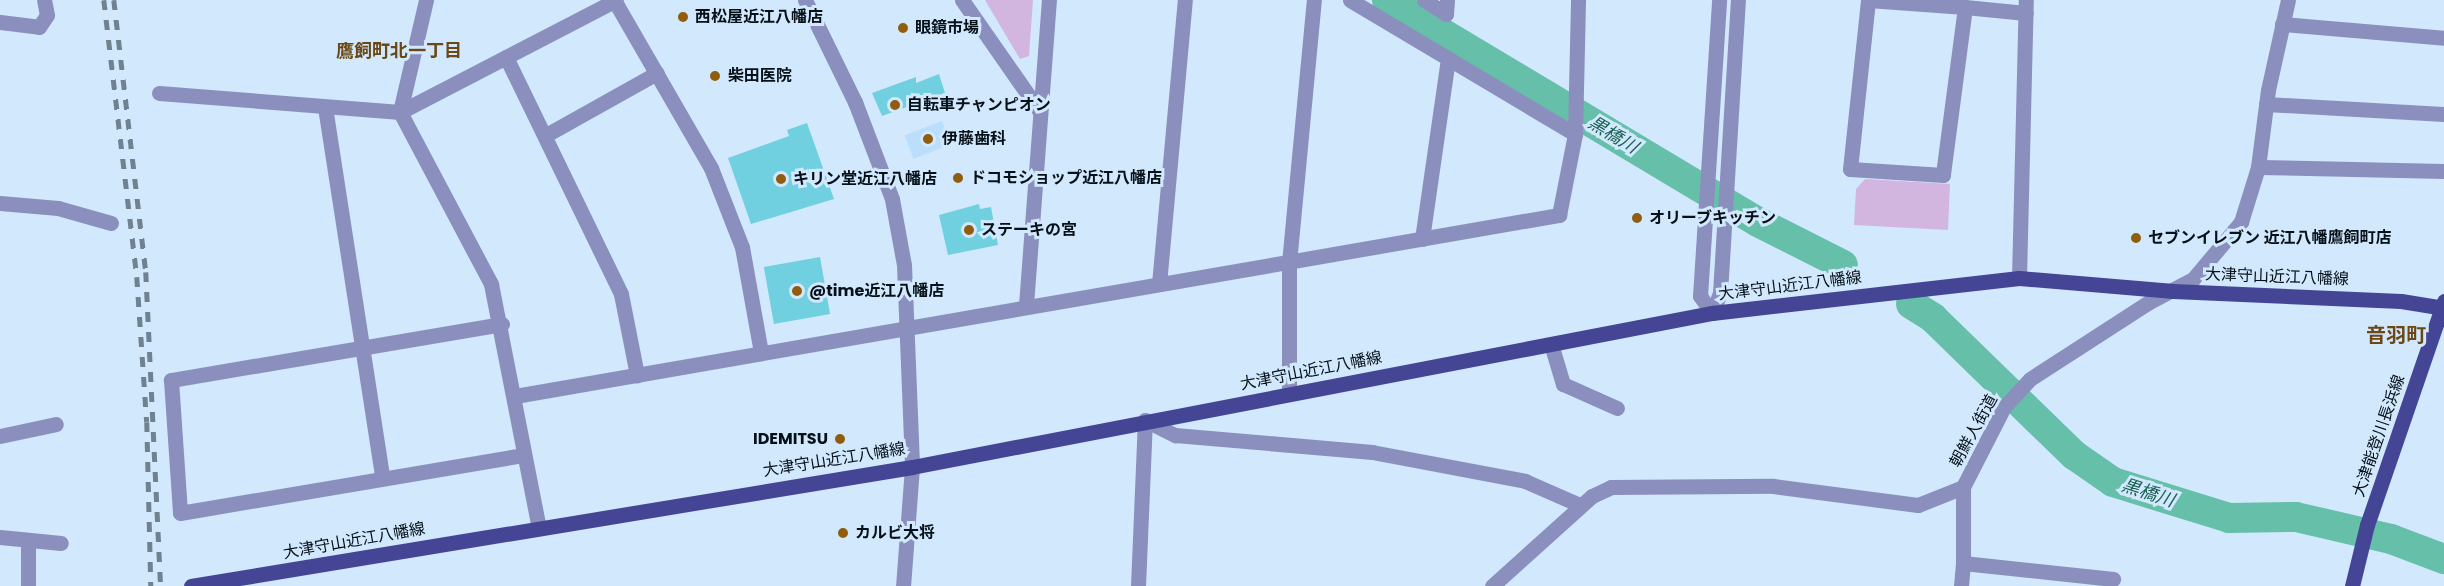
<!DOCTYPE html>
<meta charset="utf-8">
<style>
body{margin:0}
#map{position:relative;width:2444px;height:586px;overflow:hidden;background:#d1e8fd;font-family:Poppins,"Noto Sans JP",sans-serif}
div>[style]{position:absolute}
.built>*{inset:0;background:#badefc;transform-origin:0 0}
.green>*{inset:0;background:#d2b6e0}
.river>*{height:30px;margin:-15px;padding:0 15px;transform-origin:15px;border-radius:15px;background:#66bfa8}
.building>*{inset:0;background:#70d0e0;transform-origin:0 0}
.minor>*{height:15px;margin:-7.5px;padding:0 7.5px;transform-origin:7.5px;border-radius:7.5px;background:#8a8fbe}
.tertiary>*{height:15px;margin:-7.5px;padding:0 7.5px;transform-origin:7.5px;border-radius:7.5px;background:#8a8fbe}
.primary>*{height:15px;margin:-7.5px;padding:0 7.5px;transform-origin:7.5px;border-radius:7.5px;background:#454596}
.rail>*{height:4.5px;margin-top:-2.25px;transform-origin:0;background:repeating-linear-gradient(90deg,#708190 0 10px,transparent 0 20px)}
.dots>*{width:16px;height:16px;translate:-50% -50%;box-sizing:border-box;border:3px solid #d1e8fd;border-radius:50%}
span{translate:-50% -50%;white-space:nowrap;text-align:center;line-height:1.15;-webkit-text-stroke:6px #d1e8fd;paint-order:stroke}
.poi-label{font-size:16px;color:#061018;font-weight:700}
.left{translate:0 -50%;text-align:left}
.right{translate:-100% -50%;text-align:right}
.street-label{font-size:16px;color:#061018}
.neighbourhood-label{font-size:18px;color:#6b4715;font-weight:700}
.water-label{font-size:18px;color:#1a6151;font-style:italic}
.quarter-label{font-size:20px;color:#6b4715;font-weight:700}
</style>
<div id="map">
<div class="built">
<i style="left:942px;top:121px;width:25px;height:40px;rotate:69deg"></i>
</div>
<div class="green">
<i style="clip-path:polygon(985px 0,1033px 0,1029px 56px,1020px 59px)"></i>
<i style="clip-path:polygon(1865px 179px,1950px 184px,1948px 230px,1854px 225px,1856px 189px)"></i>
</div>
<div class="river">
<i style="left:1387px;top:0;width:432px;rotate:30.9deg"></i>
<i style="left:1758px;top:222px;width:95px;rotate:26.8deg"></i>
<i style="left:1911px;top:304px;width:26px;rotate:32deg"></i>
<i style="left:1933px;top:318px;width:197px;rotate:44.2deg"></i>
<i style="left:2074px;top:455px;width:47px;rotate:34.7deg"></i>
<i style="left:2113px;top:482px;width:121px;rotate:17.2deg"></i>
<i style="left:2229px;top:518px;width:67px;rotate:-0.9deg"></i>
<i style="left:2296px;top:517px;width:98px;rotate:13deg"></i>
<i style="left:2391px;top:539px;width:57px;rotate:20.7deg"></i>
</div>
<div class="building">
<i style="clip-path:polygon(939px 74px,945px 93px,882px 116px,872px 93px,916px 77px,916px 83px)"></i>
<i style="clip-path:polygon(807px 123px,834px 199px,751px 224px,728px 158px,789px 136px,787px 130px)"></i>
<i style="clip-path:polygon(979px 204px,980px 209px,991px 207px,998px 245px,948px 255px,939px 215px)"></i>
<i style="left:820px;top:257px;width:58px;height:57px;rotate:80deg"></i>
</div>
<div class="minor">
<i style="left:426px;top:0;width:115px;rotate:103.1deg"></i>
<i style="left:400px;top:112px;width:195px;rotate:62.1deg"></i>
<i style="left:491px;top:284px;width:249px;rotate:78.9deg"></i>
<i style="left:614px;top:0;width:194px;rotate:60deg"></i>
<i style="left:711px;top:168px;width:85px;rotate:68.6deg"></i>
<i style="left:742px;top:247px;width:108px;rotate:79.8deg"></i>
<i style="left:962px;top:0;width:136px;rotate:55.1deg"></i>
<i style="left:1350px;top:0;width:262px;rotate:30.8deg"></i>
<i style="left:1424px;top:0;width:26px;rotate:32deg"></i>
<i style="left:1446px;top:14px;width:14px;rotate:-86deg"></i>
<i style="left:1965px;top:7px;width:169px;rotate:97.5deg"></i>
<i style="left:1943px;top:175px;width:93px;rotate:-176.3deg"></i>
<i style="left:1850px;top:169px;width:170px;rotate:-83.9deg"></i>
<i style="left:1868px;top:0;width:97px;rotate:4.1deg"></i>
<i style="left:1965px;top:7px;width:61px;rotate:5.6deg"></i>
<i style="left:0;top:22px;width:39px;rotate:7deg"></i>
<i style="left:39px;top:27px;width:14px;rotate:-56deg"></i>
<i style="left:47px;top:15px;width:15px;rotate:-101deg"></i>
<i style="left:2282px;top:24px;width:163px;rotate:4.9deg"></i>
<i style="left:506px;top:57px;width:263px;rotate:64.1deg"></i>
<i style="left:621px;top:294px;width:83px;rotate:78.8deg"></i>
<i style="left:159px;top:93px;width:242px;rotate:4.5deg"></i>
<i style="left:400px;top:112px;width:243px;rotate:-27.4deg"></i>
<i style="left:2266px;top:104px;width:178px;rotate:3.2deg"></i>
<i style="left:325px;top:107px;width:373px;rotate:81.2deg"></i>
<i style="left:546px;top:135px;width:127px;rotate:-29.2deg"></i>
<i style="left:2258px;top:167px;width:186px;rotate:1.2deg"></i>
<i style="left:0;top:203px;width:58px;rotate:4.9deg"></i>
<i style="left:58px;top:208px;width:55px;rotate:15.8deg"></i>
<i style="left:1422px;top:239px;width:183px;rotate:-81.8deg"></i>
<i style="left:1159px;top:284px;width:285px;rotate:-84.8deg"></i>
<i style="left:1026px;top:305px;width:306px;rotate:-85.7deg"></i>
<i style="left:502px;top:324px;width:336px;rotate:170.4deg"></i>
<i style="left:171px;top:380px;width:133px;rotate:86.1deg"></i>
<i style="left:180px;top:513px;width:347px;rotate:-9.6deg"></i>
<i style="left:1551px;top:344px;width:42px;rotate:73.3deg"></i>
<i style="left:1563px;top:384px;width:59px;rotate:24deg"></i>
<i style="left:1289px;top:393px;width:130px;rotate:-90deg"></i>
<i style="left:1289px;top:263px;width:264px;rotate:-84.6deg"></i>
<i style="left:515px;top:396px;width:1060px;rotate:-9.84deg"></i>
<i style="left:1559px;top:215px;width:83px;rotate:-78.8deg"></i>
<i style="left:1575px;top:134px;width:134px;rotate:-88.7deg"></i>
<i style="left:0;top:436px;width:57px;rotate:-12.1deg"></i>
<i style="left:0;top:537px;width:61px;rotate:5.6deg"></i>
<i style="left:1963px;top:563px;width:76px;rotate:-90deg"></i>
<i style="left:28px;top:586px;width:46px;rotate:-90deg"></i>
<i style="left:1138px;top:586px;width:166px;rotate:-87.6deg"></i>
<i style="left:1145px;top:420px;width:34px;rotate:27deg"></i>
<i style="left:1175px;top:435px;width:198px;rotate:4.9deg"></i>
<i style="left:1372px;top:452px;width:156px;rotate:10.7deg"></i>
<i style="left:1525px;top:481px;width:60px;rotate:23.6deg"></i>
<i style="left:1492px;top:586px;width:135px;rotate:-42deg"></i>
<i style="left:1592px;top:496px;width:21px;rotate:-25deg"></i>
<i style="left:1611px;top:487px;width:162px;rotate:-0.4deg"></i>
<i style="left:1773px;top:486px;width:146px;rotate:7.5deg"></i>
<i style="left:1918px;top:505px;width:48px;rotate:-21.8deg"></i>
<i style="left:1963px;top:487px;width:90px;rotate:-62.9deg"></i>
<i style="left:2004px;top:407px;width:38px;rotate:-47deg"></i>
<i style="left:2030px;top:379px;width:142px;rotate:-32.9deg"></i>
<i style="left:2149px;top:302px;width:50px;rotate:-27.6deg"></i>
<i style="left:2193px;top:279px;width:75px;rotate:-49.9deg"></i>
<i style="left:2241px;top:222px;width:58px;rotate:-72.8deg"></i>
<i style="left:2258px;top:167px;width:78px;rotate:-82.6deg"></i>
<i style="left:2268px;top:90px;width:92px;rotate:-77.5deg"></i>
<i style="left:1961px;top:586px;width:23px;rotate:-85deg"></i>
<i style="left:1963px;top:563px;width:151px;rotate:6.1deg"></i>
</div>
<div class="tertiary">
<i style="left:805px;top:0;width:114px;rotate:63.9deg"></i>
<i style="left:855px;top:102px;width:104px;rotate:69.1deg"></i>
<i style="left:892px;top:199px;width:67px;rotate:79.7deg"></i>
<i style="left:904px;top:265px;width:202px;rotate:87.7deg"></i>
<i style="left:912px;top:467px;width:119px;rotate:94.3deg"></i>
<i style="left:2019px;top:278px;width:278px;rotate:-88.6deg"></i>
<i style="left:1712px;top:313px;width:21px;rotate:-125deg"></i>
<i style="left:1700px;top:296px;width:297px;rotate:-86.3deg"></i>
<i style="left:1712px;top:313px;width:22px;rotate:-68deg"></i>
<i style="left:1720px;top:293px;width:294px;rotate:-86.5deg"></i>
</div>
<div class="primary">
<i style="left:191px;top:586px;width:731px;rotate:-9.37deg"></i>
<i style="left:912px;top:467px;width:815px;rotate:-10.9deg"></i>
<i style="left:1712px;top:313px;width:309px;rotate:-6.5deg"></i>
<i style="left:2019px;top:278px;width:155px;rotate:4.8deg"></i>
<i style="left:2173px;top:291px;width:228px;rotate:2.5deg"></i>
<i style="left:2401px;top:301px;width:44px;rotate:9.2deg"></i>
<i style="left:2352px;top:586px;width:63px;rotate:-76.2deg"></i>
<i style="left:2367px;top:525px;width:237px;rotate:-71deg"></i>
</div>
<div class="rail">
<i style="left:104px;top:0;width:279px;rotate:83.2deg"></i>
<i style="left:137px;top:277px;width:145px;rotate:86.1deg"></i>
<i style="left:147px;top:422px;width:164px;rotate:88.6deg"></i>
<i style="left:114px;top:0;width:274px;rotate:83.3deg"></i>
<i style="left:146px;top:272px;width:314px;rotate:87.3deg"></i>
</div>
<div class="dots">
<i style="left:683px;top:17px;background:#905c0d"></i>
<i style="left:903px;top:28px;background:#905c0d"></i>
<i style="left:715px;top:76px;background:#905c0d"></i>
<i style="left:895px;top:105px;background:#905c0d"></i>
<i style="left:928px;top:139px;background:#905c0d"></i>
<i style="left:958px;top:178px;background:#905c0d"></i>
<i style="left:781px;top:179px;background:#905c0d"></i>
<i style="left:1637px;top:218px;background:#905c0d"></i>
<i style="left:969px;top:230px;background:#905c0d"></i>
<i style="left:2136px;top:238px;background:#905c0d"></i>
<i style="left:797px;top:291px;background:#905c0d"></i>
<i style="left:840px;top:439px;background:#905c0d"></i>
<i style="left:843px;top:533px;background:#905c0d"></i>
</div>
<div class="poi-label">
<span class="left" style="left:695px;top:17px">西松屋近江八幡店</span>
<span class="left" style="left:915px;top:28px">眼鏡市場</span>
<span class="left" style="left:728px;top:76px">柴田医院</span>
<span class="left" style="left:907px;top:105px">自転車チャンピオン</span>
<span class="left" style="left:942px;top:139px">伊藤歯科</span>
<span class="left" style="left:970px;top:178px">ドコモショップ近江八幡店</span>
<span class="left" style="left:793px;top:179px">キリン堂近江八幡店</span>
<span class="left" style="left:1649px;top:218px">オリーブキッチン</span>
<span class="left" style="left:981px;top:230px">ステーキの宮</span>
<span class="left" style="left:2148px;top:238px">セブンイレブン 近江八幡鷹飼町店</span>
<span class="left" style="left:809px;top:291px">@time近江八幡店</span>
<span class="right" style="left:828px;top:439px">IDEMITSU</span>
<span class="left" style="left:855px;top:533px">カルビ大将</span>
</div>
<div class="street-label">
<span style="left:2277px;top:277px;rotate:2deg">大津守山近江八幡線</span>
<span style="left:1790px;top:286px;rotate:-7deg">大津守山近江八幡線</span>
<span style="left:1311px;top:371px;rotate:-11deg">大津守山近江八幡線</span>
<span style="left:1974px;top:431px;rotate:-61deg">朝鮮人街道</span>
<span style="left:2379px;top:436px;rotate:-71deg">大津能登川長浜線</span>
<span style="left:834px;top:460px;rotate:-9deg">大津守山近江八幡線</span>
<span style="left:354px;top:541px;rotate:-10deg">大津守山近江八幡線</span>
</div>
<div class="neighbourhood-label">
<span style="left:399px;top:51px">鷹飼町北一丁目</span>
</div>
<div class="water-label">
<span style="left:1613px;top:135px;rotate:31deg">黒橋川</span>
<span style="left:2148px;top:493px;rotate:18deg">黒橋川</span>
</div>
<div class="quarter-label">
<span style="left:2396px;top:335px">音羽町</span>
</div>
</div>
